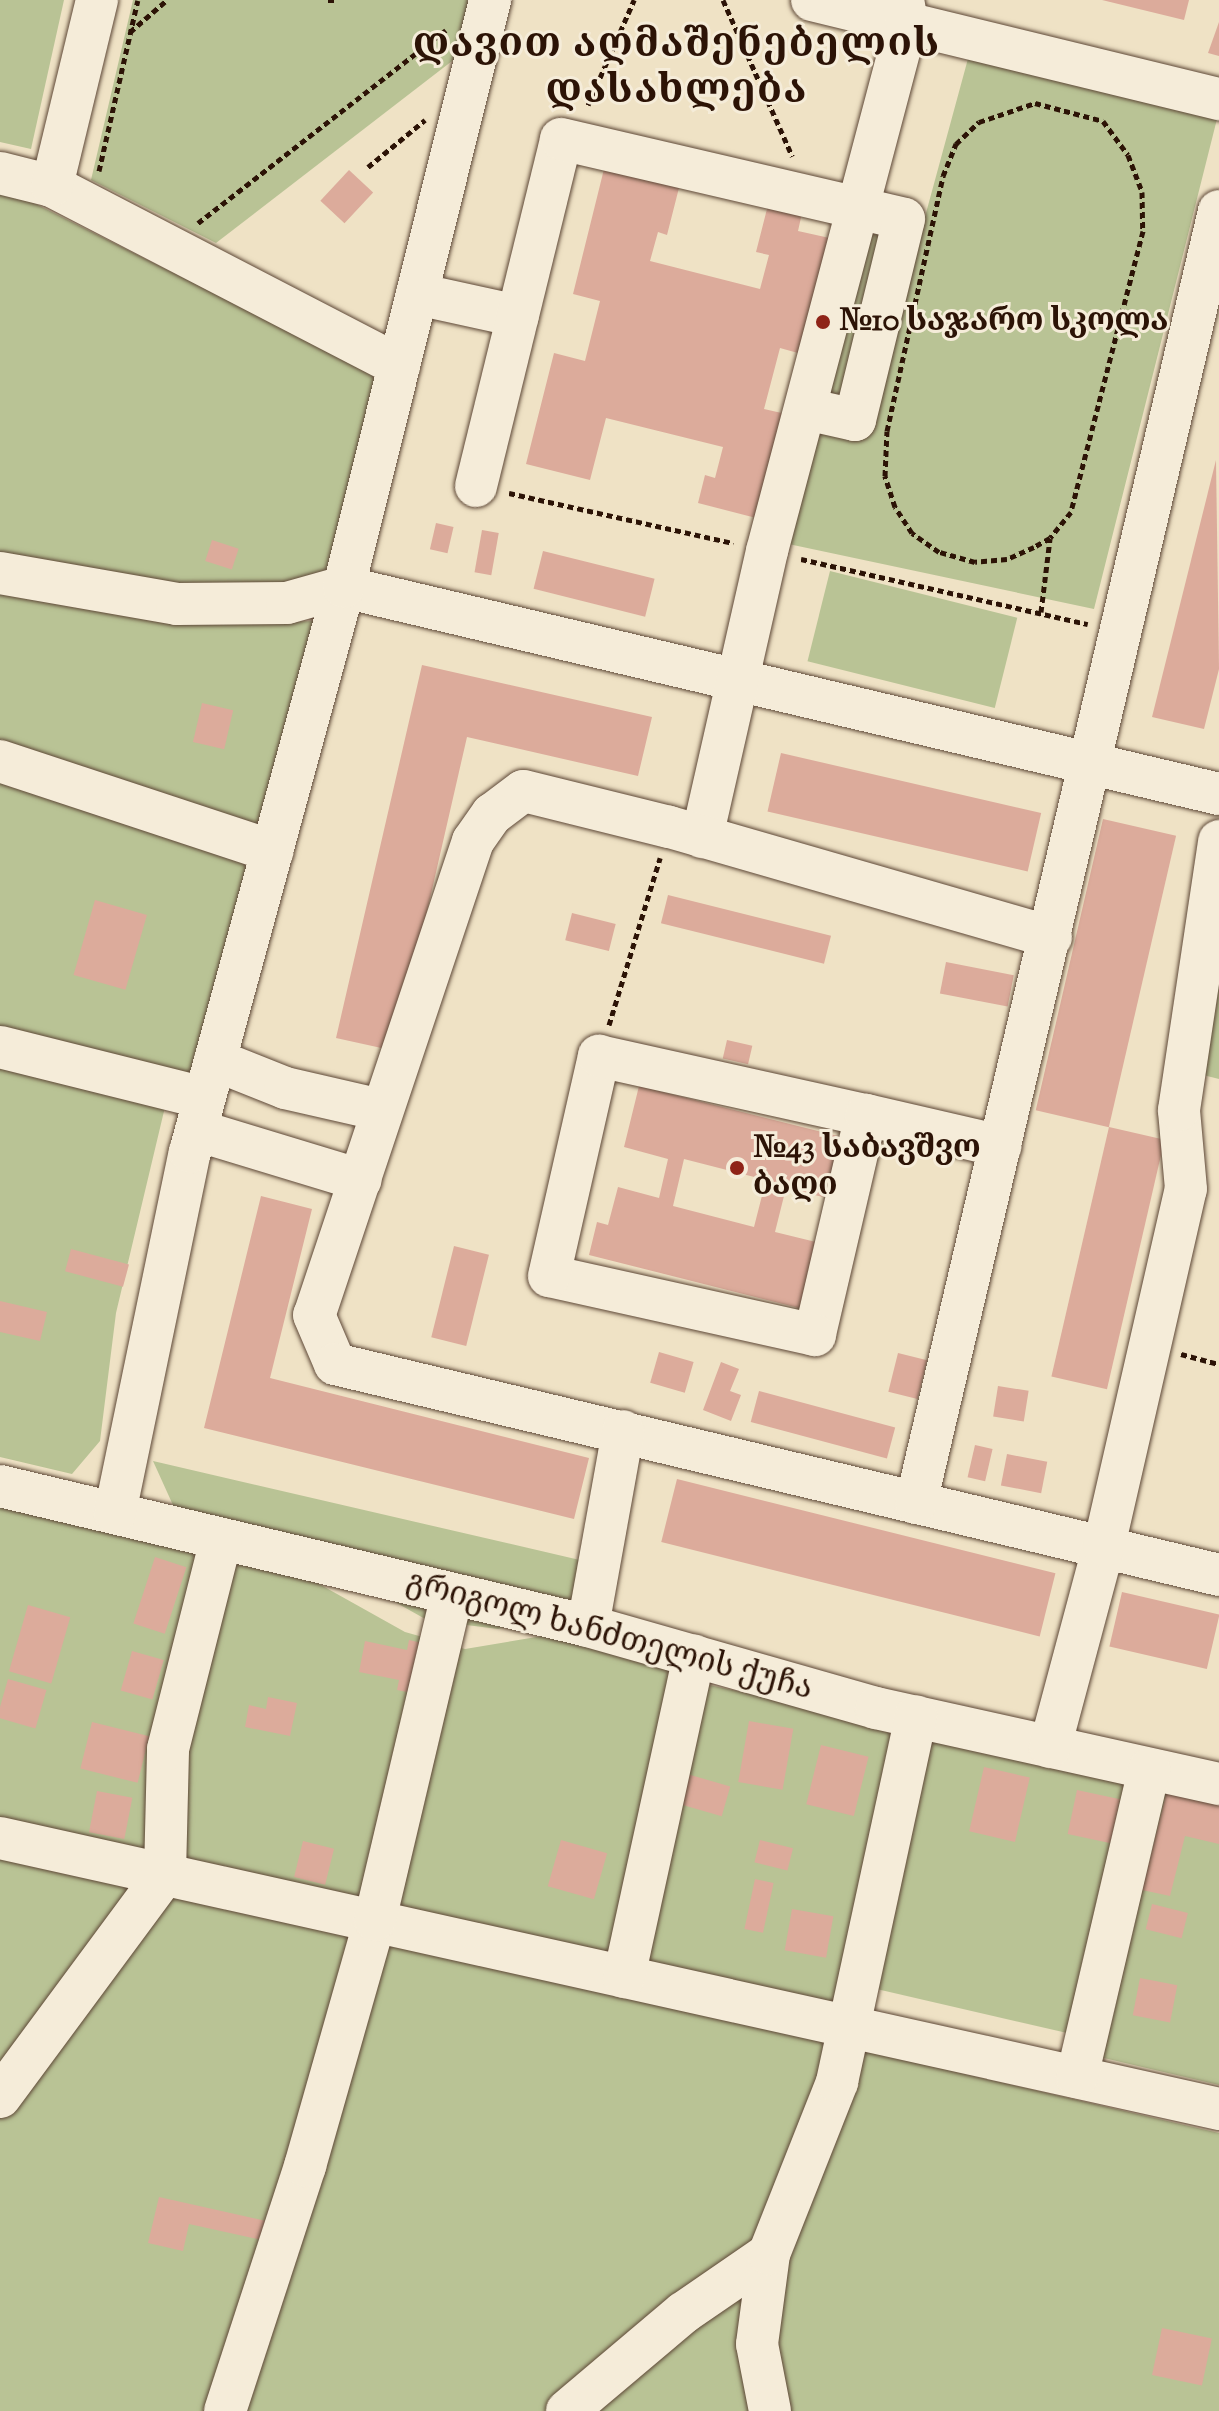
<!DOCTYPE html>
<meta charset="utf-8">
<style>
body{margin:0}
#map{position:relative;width:1219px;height:2411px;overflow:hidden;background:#efe2c5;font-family:"Sorts Mill Goudy","Noto Serif Georgian",serif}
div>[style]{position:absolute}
.green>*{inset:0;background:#b9c395;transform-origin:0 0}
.building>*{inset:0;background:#dcab9b;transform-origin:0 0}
.path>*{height:5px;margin-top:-2.5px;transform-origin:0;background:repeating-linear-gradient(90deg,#2c1306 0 6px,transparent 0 10px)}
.roads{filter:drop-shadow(0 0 2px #5d4736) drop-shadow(0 0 2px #5d4736)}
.minor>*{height:42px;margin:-21px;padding:0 21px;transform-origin:21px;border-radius:21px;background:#f5ecd9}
.dots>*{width:22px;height:22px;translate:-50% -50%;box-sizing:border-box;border:4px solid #f5ecd9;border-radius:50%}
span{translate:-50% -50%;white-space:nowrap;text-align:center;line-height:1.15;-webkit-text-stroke:6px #f5ecd9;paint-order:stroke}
.poi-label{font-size:32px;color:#2c1306;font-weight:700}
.left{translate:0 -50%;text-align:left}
.street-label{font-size:32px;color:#2c1306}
.district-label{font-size:40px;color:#2c1306;font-weight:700;letter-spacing:2px}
</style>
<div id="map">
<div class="green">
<i style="clip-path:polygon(0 0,64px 0,31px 149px,0 142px)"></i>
<i style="clip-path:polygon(133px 0,470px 0,456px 58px,216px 243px,91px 180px)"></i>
<i style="clip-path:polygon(969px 55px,1218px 115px,1094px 609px,779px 542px,816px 419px,867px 430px)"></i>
<i style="clip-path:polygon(0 194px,32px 202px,379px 376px,333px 561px,310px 589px,183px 590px,0 557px)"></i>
<i style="left:854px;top:229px;width:42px;height:176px;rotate:14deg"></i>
<i style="left:830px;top:571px;width:193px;height:93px;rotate:14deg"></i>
<i style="clip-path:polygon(0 591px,233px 623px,318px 621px,265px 829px,0 750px)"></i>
<i style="clip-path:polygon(0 775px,255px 862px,192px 1087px,0 1040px)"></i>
<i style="clip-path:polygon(1219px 951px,1219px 1079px,1183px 1070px)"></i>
<i style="clip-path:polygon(0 1065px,165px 1107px,116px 1313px,100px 1441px,72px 1474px,0 1457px)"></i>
<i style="clip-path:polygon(153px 1461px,584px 1561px,576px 1606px,498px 1629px,427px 1620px,299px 1548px,182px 1525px)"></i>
<i style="clip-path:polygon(0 1502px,278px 1561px,405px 1632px,465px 1649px,566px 1632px,671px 1664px,635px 1968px,0 1825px)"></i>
<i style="left:695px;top:1682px;width:204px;height:296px;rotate:12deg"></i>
<i style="left:915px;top:1729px;width:220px;height:262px;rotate:13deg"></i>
<i style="clip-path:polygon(1154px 1783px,1219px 1797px,1219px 2085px,1091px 2055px)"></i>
<i style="clip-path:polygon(0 1850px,1219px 2133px,1219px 2411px,0 2411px)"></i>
</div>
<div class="building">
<i style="clip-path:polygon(1102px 0,1189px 0,1184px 20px)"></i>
<i style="clip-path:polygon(1219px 22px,1219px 56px,1208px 53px)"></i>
<i style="clip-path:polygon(606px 161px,681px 180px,667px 235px,658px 232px,650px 261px,760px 289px,769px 255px,756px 252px,768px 205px,802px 213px,798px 231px,834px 239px,805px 355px,780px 348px,764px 409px,786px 414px,760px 519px,698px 503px,705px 475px,715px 478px,723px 447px,606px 418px,590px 480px,526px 464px,554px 353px,585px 361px,600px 301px,573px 294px)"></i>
<i style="left:349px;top:170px;width:33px;height:42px;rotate:43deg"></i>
<i style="clip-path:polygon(1216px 460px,1219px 669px,1204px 729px,1152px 717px)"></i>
<i style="left:436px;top:523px;width:18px;height:27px;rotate:13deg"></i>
<i style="left:482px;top:530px;width:17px;height:43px;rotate:10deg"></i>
<i style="left:212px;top:540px;width:28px;height:22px;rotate:18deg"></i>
<i style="left:543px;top:551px;width:115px;height:39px;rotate:14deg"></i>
<i style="clip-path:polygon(422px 665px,652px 717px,638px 776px,467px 737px,395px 1051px,336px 1038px)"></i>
<i style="left:202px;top:703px;width:32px;height:40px;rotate:13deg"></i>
<i style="left:781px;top:753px;width:267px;height:60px;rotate:13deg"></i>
<i style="left:1103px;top:819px;width:75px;height:299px;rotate:13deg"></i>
<i style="left:668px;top:895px;width:168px;height:29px;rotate:14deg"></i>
<i style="left:95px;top:900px;width:54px;height:78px;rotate:16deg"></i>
<i style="left:572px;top:913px;width:45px;height:28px;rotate:14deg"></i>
<i style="left:946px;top:962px;width:69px;height:32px;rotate:11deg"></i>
<i style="left:727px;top:1040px;width:26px;height:19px;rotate:13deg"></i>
<i style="clip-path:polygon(evenodd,639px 1086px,842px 1137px,835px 1200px,786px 1188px,775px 1232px,824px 1244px,807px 1310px,589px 1255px,597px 1222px,608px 1225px,618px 1187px,659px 1198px,668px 1159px,624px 1147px,639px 1086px,684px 1159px,766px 1180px,754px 1227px,673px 1206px,684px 1159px)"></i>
<i style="left:1109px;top:1127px;width:57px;height:256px;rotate:13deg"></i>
<i style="clip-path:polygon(261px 1196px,312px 1209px,270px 1378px,589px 1458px,574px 1519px,204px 1428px)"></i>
<i style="left:454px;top:1246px;width:36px;height:94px;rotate:14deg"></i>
<i style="left:71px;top:1249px;width:60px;height:23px;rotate:15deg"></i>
<i style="clip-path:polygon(0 1301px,47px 1312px,40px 1341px,0 1332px)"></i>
<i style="left:659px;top:1352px;width:36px;height:32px;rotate:16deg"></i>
<i style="left:898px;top:1353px;width:30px;height:40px;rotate:14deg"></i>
<i style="clip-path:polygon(721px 1362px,739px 1369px,730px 1391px,741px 1395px,731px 1421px,703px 1410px)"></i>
<i style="left:998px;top:1386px;width:31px;height:31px;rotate:9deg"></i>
<i style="left:759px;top:1391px;width:141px;height:32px;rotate:15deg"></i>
<i style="left:975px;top:1445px;width:18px;height:33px;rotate:13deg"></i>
<i style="left:1007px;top:1454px;width:41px;height:32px;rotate:11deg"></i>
<i style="left:677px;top:1479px;width:390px;height:65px;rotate:14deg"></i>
<i style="left:155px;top:1557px;width:33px;height:70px;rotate:18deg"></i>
<i style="left:1122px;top:1592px;width:100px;height:56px;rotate:13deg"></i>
<i style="left:28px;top:1605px;width:44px;height:69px;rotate:16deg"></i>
<i style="clip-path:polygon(409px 1640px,422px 1643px,412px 1693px,397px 1690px,399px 1680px,359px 1672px,365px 1641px,407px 1650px)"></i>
<i style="left:132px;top:1651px;width:33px;height:41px;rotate:16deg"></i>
<i style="left:8px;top:1679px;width:40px;height:40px;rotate:16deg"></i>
<i style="clip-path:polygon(268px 1697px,297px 1703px,290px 1736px,245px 1727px,249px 1705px,266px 1709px)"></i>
<i style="left:749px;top:1721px;width:45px;height:62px;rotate:10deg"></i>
<i style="left:92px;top:1722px;width:59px;height:48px;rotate:14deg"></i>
<i style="left:821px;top:1745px;width:49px;height:61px;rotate:14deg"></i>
<i style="left:984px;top:1767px;width:47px;height:66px;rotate:13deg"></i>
<i style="left:687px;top:1774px;width:45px;height:31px;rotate:16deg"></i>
<i style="clip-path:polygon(1168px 1787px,1219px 1799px,1219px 1844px,1185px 1836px,1170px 1896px,1142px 1890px)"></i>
<i style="left:1077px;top:1790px;width:44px;height:45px;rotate:12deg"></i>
<i style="left:97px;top:1791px;width:36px;height:42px;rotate:11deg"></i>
<i style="left:561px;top:1840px;width:48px;height:48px;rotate:16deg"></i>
<i style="left:760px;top:1840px;width:34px;height:23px;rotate:14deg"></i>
<i style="left:303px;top:1841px;width:32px;height:37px;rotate:14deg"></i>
<i style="left:755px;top:1879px;width:19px;height:51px;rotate:12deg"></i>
<i style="left:1152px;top:1904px;width:37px;height:26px;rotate:14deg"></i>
<i style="left:792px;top:1909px;width:42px;height:42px;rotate:10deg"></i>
<i style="left:1140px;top:1978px;width:38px;height:38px;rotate:11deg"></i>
<i style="clip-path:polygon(159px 2197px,271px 2222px,266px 2241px,189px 2224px,183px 2251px,148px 2243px)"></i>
<i style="left:1162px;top:2328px;width:51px;height:48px;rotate:12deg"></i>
</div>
<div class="path">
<i style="left:328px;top:0;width:6px"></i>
<i style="left:723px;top:0;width:171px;rotate:66.1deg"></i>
<i style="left:130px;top:32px;width:49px;rotate:-40.9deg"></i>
<i style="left:1035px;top:103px;width:70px;rotate:14.8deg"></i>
<i style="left:1103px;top:121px;width:42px;rotate:53.7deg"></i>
<i style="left:1128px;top:155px;width:40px;rotate:69deg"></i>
<i style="left:1142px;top:192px;width:39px;rotate:89deg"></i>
<i style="left:1143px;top:231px;width:290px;rotate:104.4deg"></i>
<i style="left:1071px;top:512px;width:33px;rotate:129deg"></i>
<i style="left:1050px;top:538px;width:18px;rotate:151deg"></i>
<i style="left:1034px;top:547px;width:30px;rotate:156deg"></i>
<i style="left:1007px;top:559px;width:32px;rotate:175deg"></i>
<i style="left:975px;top:562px;width:37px;rotate:-164deg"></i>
<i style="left:939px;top:552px;width:33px;rotate:-145deg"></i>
<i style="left:912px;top:533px;width:31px;rotate:-123deg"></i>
<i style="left:895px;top:507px;width:33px;rotate:-108deg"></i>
<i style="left:885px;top:476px;width:45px;rotate:-87.5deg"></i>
<i style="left:887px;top:431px;width:261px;rotate:-77.6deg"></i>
<i style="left:943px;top:176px;width:35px;rotate:-68deg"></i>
<i style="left:956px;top:144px;width:32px;rotate:-44deg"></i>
<i style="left:979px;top:122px;width:59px;rotate:-18.7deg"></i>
<i style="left:588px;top:105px;width:115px;rotate:-66.3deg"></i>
<i style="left:368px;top:167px;width:74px;rotate:-39.5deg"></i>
<i style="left:99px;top:171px;width:175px;rotate:-77.2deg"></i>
<i style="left:198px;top:223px;width:314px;rotate:-37.9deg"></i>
<i style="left:509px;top:493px;width:230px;rotate:12.6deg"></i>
<i style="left:801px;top:559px;width:294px;rotate:12.8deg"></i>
<i style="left:1041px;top:612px;width:74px;rotate:-83deg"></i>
<i style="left:609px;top:1025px;width:175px;rotate:-73deg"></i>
<i style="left:1181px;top:1354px;width:39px;rotate:15deg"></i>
</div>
<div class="roads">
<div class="minor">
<i style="left:812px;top:0;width:419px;rotate:13.7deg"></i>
<i style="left:0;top:173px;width:54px;rotate:14deg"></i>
<i style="left:52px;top:186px;width:391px;rotate:27.4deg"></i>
<i style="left:52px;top:186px;width:191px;rotate:-76.4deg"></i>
<i style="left:417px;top:294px;width:103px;rotate:12.3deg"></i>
<i style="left:476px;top:486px;width:357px;rotate:-76.2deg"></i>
<i style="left:561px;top:139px;width:352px;rotate:13.1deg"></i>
<i style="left:904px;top:219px;width:207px;rotate:103.7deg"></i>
<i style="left:855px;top:420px;width:50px;rotate:-167.3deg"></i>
<i style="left:0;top:573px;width:180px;rotate:9.9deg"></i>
<i style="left:177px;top:604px;width:110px;rotate:-0.5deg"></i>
<i style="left:287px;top:603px;width:59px;rotate:-15.7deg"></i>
<i style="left:344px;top:587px;width:899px;rotate:13.31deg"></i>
<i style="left:0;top:761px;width:287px;rotate:18.3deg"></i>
<i style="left:702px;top:837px;width:293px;rotate:-77.2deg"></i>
<i style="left:767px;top:551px;width:547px;rotate:-75.18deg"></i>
<i style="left:907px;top:22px;width:22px;rotate:-100deg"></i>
<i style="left:1051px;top:937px;width:398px;rotate:-163.9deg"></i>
<i style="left:669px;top:827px;width:150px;rotate:-166.1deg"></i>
<i style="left:523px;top:791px;width:39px;rotate:143deg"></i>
<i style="left:492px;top:814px;width:33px;rotate:125deg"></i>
<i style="left:473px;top:841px;width:500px;rotate:108.5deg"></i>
<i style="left:314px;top:1315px;width:53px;rotate:66.8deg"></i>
<i style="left:335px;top:1364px;width:909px;rotate:13.42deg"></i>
<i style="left:0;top:1047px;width:210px;rotate:14deg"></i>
<i style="left:215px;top:1060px;width:75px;rotate:21.8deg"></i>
<i style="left:285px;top:1088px;width:98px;rotate:12.9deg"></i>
<i style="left:866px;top:1115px;width:226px;rotate:103.1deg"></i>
<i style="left:815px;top:1335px;width:272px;rotate:-167.5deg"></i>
<i style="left:549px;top:1276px;width:226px;rotate:-77.2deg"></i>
<i style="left:599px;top:1056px;width:273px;rotate:12.5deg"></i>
<i style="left:866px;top:1115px;width:138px;rotate:13deg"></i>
<i style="left:196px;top:1130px;width:172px;rotate:16.9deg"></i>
<i style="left:0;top:1486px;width:604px;rotate:13.39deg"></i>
<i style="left:588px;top:1626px;width:299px;rotate:15.9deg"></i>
<i style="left:876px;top:1708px;width:351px;rotate:12.5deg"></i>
<i style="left:916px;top:1503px;width:1327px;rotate:-76.8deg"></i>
<i style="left:115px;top:1513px;width:369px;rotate:-78.3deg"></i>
<i style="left:190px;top:1152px;width:586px;rotate:-74.75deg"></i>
<i style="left:344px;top:587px;width:605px;rotate:-76.03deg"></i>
<i style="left:588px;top:1626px;width:198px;rotate:-79.8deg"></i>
<i style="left:1050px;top:1747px;width:208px;rotate:-75deg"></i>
<i style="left:1104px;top:1546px;width:366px;rotate:-77.1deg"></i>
<i style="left:1186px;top:1189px;width:79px;rotate:-95.1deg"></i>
<i style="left:1179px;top:1110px;width:272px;rotate:-81.5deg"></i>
<i style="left:0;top:1838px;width:1249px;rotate:12.53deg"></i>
<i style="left:624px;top:1977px;width:329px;rotate:-77.7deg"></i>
<i style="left:1077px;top:2077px;width:316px;rotate:-76.8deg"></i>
<i style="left:0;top:2097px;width:277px;rotate:-53.5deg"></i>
<i style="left:165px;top:1874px;width:125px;rotate:-88.6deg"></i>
<i style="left:168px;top:1749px;width:217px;rotate:-75.8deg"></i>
<i style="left:225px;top:2411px;width:258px;rotate:-71.9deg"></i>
<i style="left:305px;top:2166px;width:256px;rotate:-74.1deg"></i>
<i style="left:375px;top:1920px;width:334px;rotate:-76.7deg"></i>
<i style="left:567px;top:2411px;width:152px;rotate:-40.2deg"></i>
<i style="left:683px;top:2313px;width:104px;rotate:-34.5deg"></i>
<i style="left:770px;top:2411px;width:68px;rotate:-101deg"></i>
<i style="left:757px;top:2344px;width:91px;rotate:-82.4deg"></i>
<i style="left:769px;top:2254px;width:185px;rotate:-68.4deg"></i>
<i style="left:837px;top:2082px;width:374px;rotate:-77.8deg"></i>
</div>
</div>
<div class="dots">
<i style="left:823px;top:322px;background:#8f2418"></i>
<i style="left:737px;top:1168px;background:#8f2418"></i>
</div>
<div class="poi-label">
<span class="left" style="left:839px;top:322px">№10 საჯარო სკოლა</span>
<span class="left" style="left:753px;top:1168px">№43 საბავშვო<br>ბაღი</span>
</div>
<div class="street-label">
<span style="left:609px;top:1637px;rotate:15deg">გრიგოლ ხანძთელის ქუჩა</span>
</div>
<div class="district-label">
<span style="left:677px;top:69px">დავით აღმაშენებელის<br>დასახლება</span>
</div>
</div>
